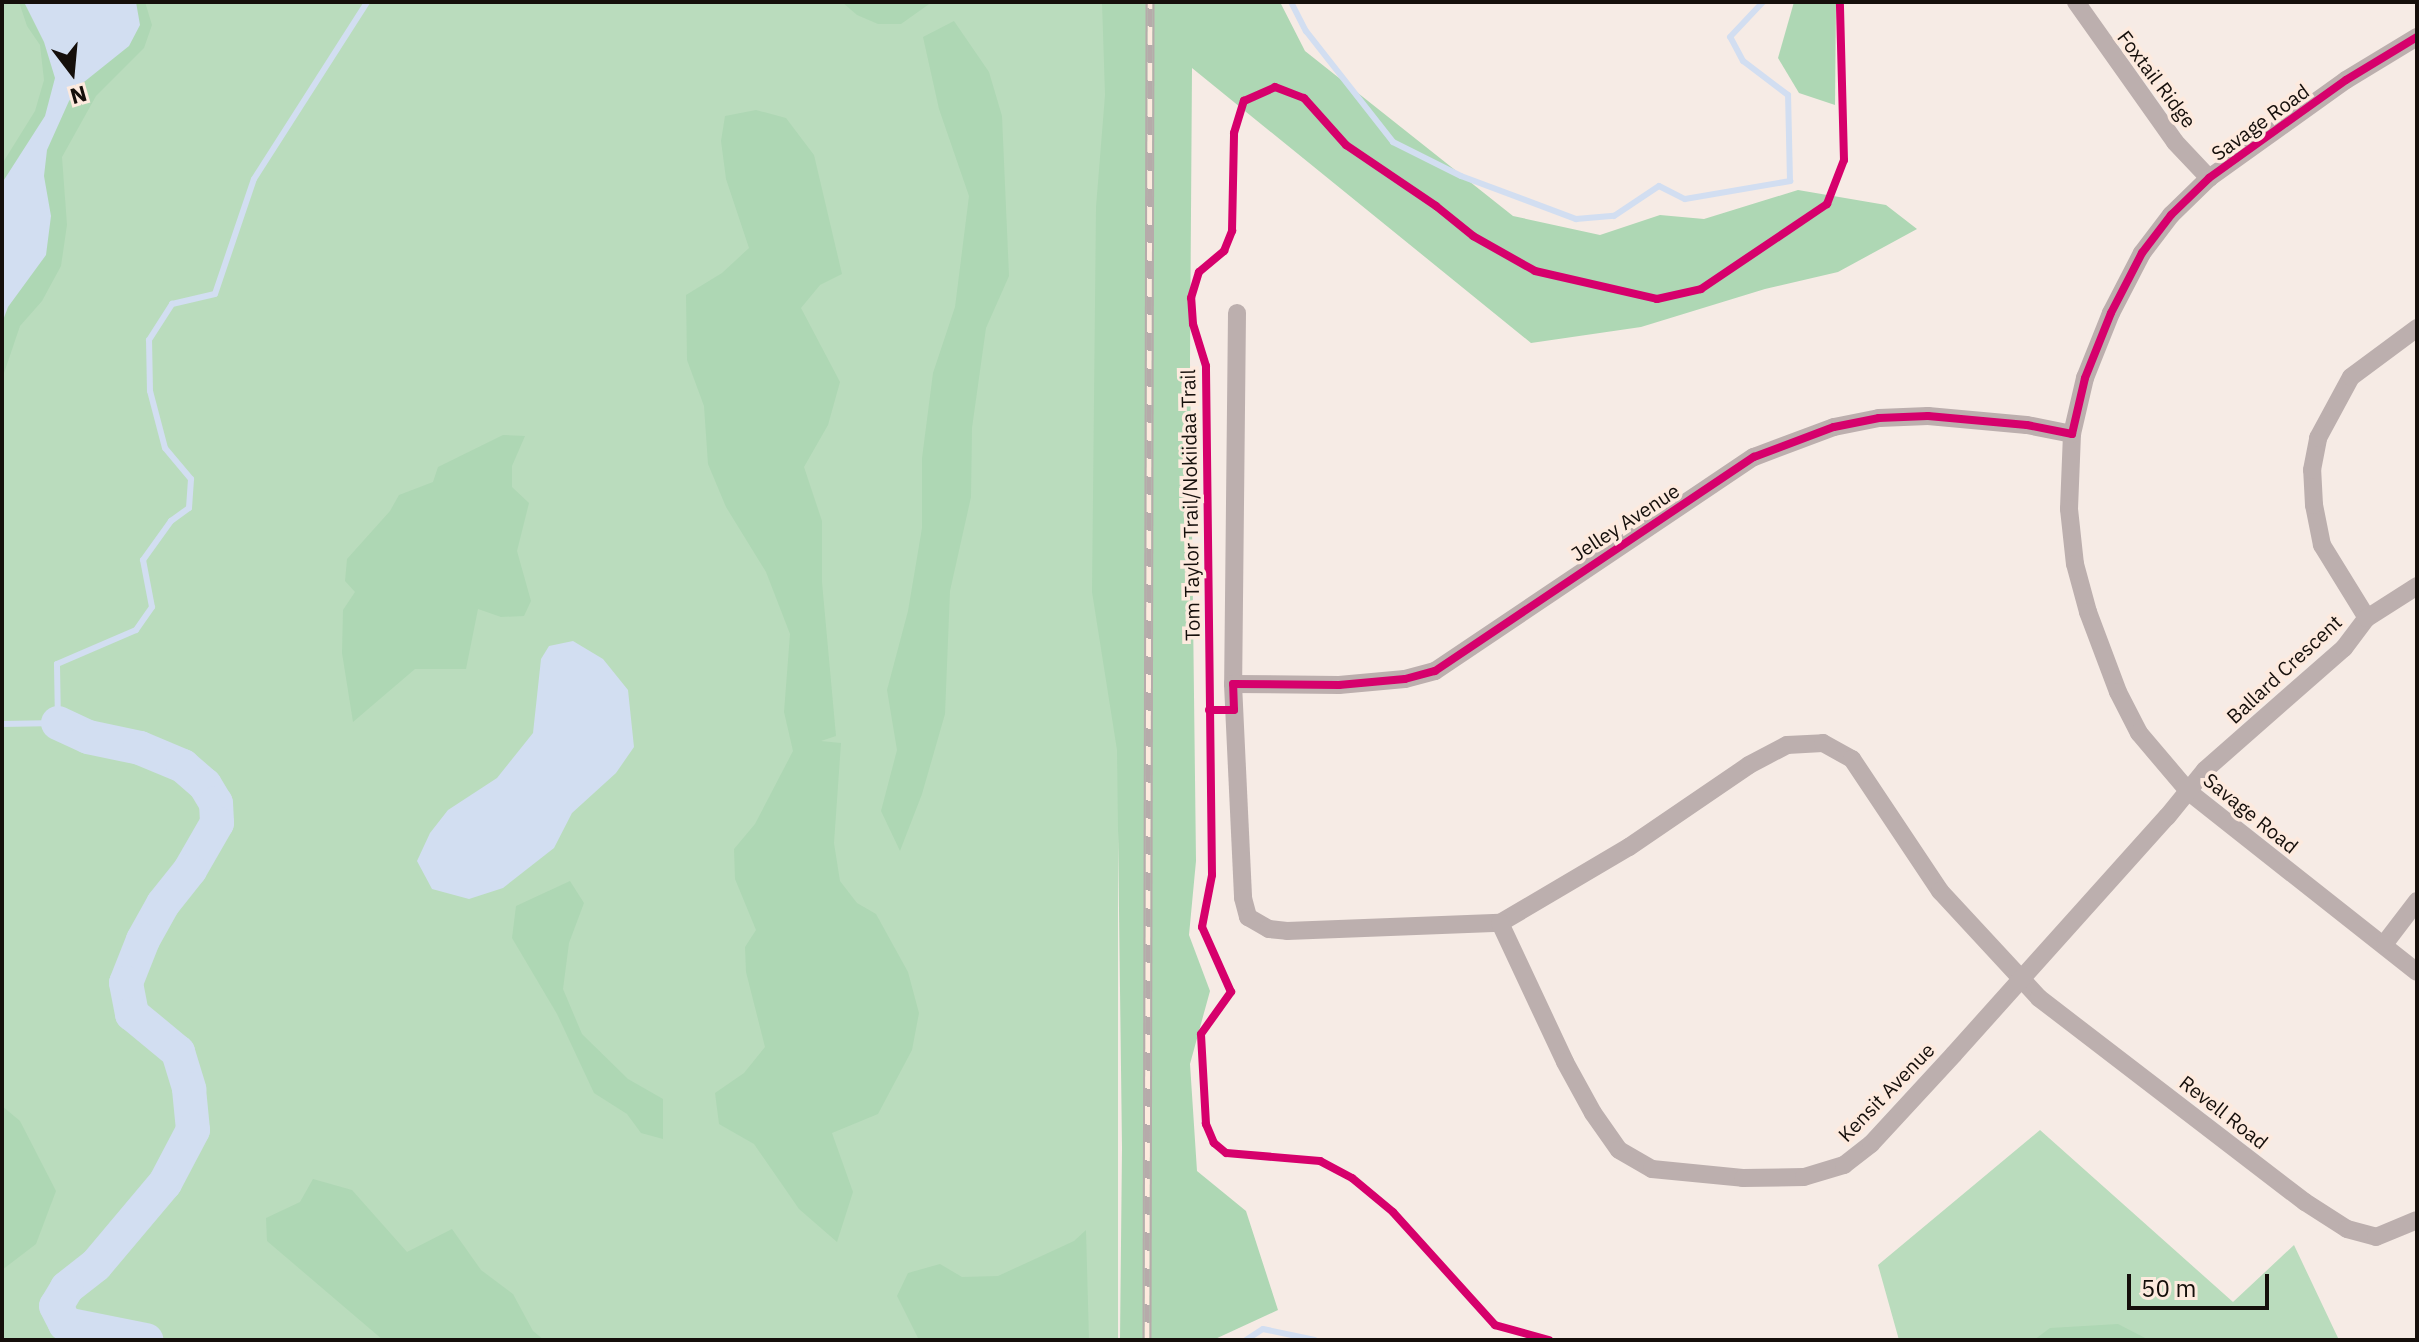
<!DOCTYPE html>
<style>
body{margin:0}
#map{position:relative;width:2419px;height:1342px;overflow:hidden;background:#f6ebe5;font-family:"IBM Plex Sans",sans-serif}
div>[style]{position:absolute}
.green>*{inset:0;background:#badcbd;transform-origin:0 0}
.forest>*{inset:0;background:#aed7b4}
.water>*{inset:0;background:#d2def1}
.stream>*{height:6px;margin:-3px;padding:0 3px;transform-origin:3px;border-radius:3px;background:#d2def1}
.river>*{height:34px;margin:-17px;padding:0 17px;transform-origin:17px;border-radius:17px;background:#d2def1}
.street>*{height:18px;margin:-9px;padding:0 9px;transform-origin:9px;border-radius:9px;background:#bcafae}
.rail>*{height:9px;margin-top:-4.5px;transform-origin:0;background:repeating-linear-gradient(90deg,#fdeade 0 18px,#b6abaa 0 36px);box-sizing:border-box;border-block:2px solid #b6abaa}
.cycleway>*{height:8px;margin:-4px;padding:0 4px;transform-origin:4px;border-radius:4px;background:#d6006c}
span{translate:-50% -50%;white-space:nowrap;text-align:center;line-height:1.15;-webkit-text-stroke:7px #fdeade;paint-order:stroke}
.street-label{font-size:20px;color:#150f0b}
.frame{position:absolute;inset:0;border:4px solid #150f0b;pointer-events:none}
.north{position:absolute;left:32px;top:32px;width:80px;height:80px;-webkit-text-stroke:6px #fdeade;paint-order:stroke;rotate:164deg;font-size:22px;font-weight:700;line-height:32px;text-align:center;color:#150f0b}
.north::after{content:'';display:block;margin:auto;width:28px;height:36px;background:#150f0b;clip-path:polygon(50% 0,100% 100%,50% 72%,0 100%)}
.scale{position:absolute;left:2127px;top:1274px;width:142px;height:36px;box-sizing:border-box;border:4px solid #150f0b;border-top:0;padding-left:10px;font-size:24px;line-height:28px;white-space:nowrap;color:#150f0b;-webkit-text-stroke:6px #fdeade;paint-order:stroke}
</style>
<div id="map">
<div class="green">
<i style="left:2px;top:2px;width:1116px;height:1338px"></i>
<i style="clip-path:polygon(2040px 1130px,2233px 1302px,2294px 1245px,2339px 1340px,1899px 1340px,1878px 1265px)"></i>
</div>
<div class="forest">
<i style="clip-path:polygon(19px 2px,145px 2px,152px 25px,144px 48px,96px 96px,62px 157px,67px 225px,61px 266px,42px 301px,20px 326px,2px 379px,2px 164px,35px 111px,44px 80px,40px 45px,27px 26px)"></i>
<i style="clip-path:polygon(842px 2px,932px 2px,901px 24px,878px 24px,857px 15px)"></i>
<i style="clip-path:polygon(1102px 2px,1280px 2px,1305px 51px,1513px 216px,1600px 235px,1660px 215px,1704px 219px,1798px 190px,1886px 205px,1917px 229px,1838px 272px,1765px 289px,1641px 327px,1531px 343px,1192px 68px,1190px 361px,1196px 861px,1189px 935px,1210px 991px,1190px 1064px,1197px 1171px,1246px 1211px,1278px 1310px,1213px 1340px,1120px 1340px,1122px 1148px,1117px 750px,1092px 592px,1096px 207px,1105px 95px)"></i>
<i style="clip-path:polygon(1794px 2px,1836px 2px,1835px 105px,1799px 93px,1778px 58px)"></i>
<i style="clip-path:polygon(954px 21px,989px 72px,1002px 116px,1009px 276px,986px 328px,972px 428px,971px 497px,950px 591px,945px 714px,922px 794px,900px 851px,881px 811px,897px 750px,887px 690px,908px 611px,922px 528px,922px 458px,933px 373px,955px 307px,969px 196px,939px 109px,923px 37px)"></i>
<i style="clip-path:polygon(756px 110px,786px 118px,814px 155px,842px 274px,820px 285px,801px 308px,840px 382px,828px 425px,804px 467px,822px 521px,822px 582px,836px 736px,821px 741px,841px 743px,834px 843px,840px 881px,857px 903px,876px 914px,908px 972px,919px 1013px,912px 1050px,878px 1114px,832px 1133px,853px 1192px,837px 1242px,799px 1209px,754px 1144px,719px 1124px,715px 1093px,744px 1073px,765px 1047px,746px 972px,745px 947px,756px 930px,735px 879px,734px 849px,755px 824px,793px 751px,784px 712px,790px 634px,766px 572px,726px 507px,708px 464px,704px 406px,687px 360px,686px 295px,722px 273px,749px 248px,726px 179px,721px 141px,725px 116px)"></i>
<i style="clip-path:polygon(503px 435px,525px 436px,512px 466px,512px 487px,529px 503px,517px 551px,531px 601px,524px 616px,501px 617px,478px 609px,466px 669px,415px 669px,353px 722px,342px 653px,343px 610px,355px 592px,345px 581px,347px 559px,390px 511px,399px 495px,433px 482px,438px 467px)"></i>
<i style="clip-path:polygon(570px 881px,584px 903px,569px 943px,563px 989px,582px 1034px,628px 1079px,663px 1099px,663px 1139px,641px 1133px,627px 1114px,594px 1093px,557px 1014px,512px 938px,516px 906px)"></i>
<i style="clip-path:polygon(2px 1106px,20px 1121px,56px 1191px,36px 1244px,2px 1270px)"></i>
<i style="clip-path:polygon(313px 1179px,352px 1190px,407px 1252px,452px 1229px,481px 1270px,513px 1294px,533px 1331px,544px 1340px,383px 1340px,267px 1241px,266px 1218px,300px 1202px)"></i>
<i style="clip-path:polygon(1086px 1230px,1089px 1340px,919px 1340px,897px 1296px,908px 1273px,940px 1264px,962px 1277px,998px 1276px,1074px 1241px)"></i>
<i style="clip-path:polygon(2118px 1324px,2149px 1340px,2034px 1340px,2050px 1328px)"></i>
</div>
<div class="water">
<i style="clip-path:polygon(24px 2px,136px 2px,140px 25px,129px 46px,84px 82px,69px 101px,47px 150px,44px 176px,51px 216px,46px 255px,8px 307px,2px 323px,2px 183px,45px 116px,55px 78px,44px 42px)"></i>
<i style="clip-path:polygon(573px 641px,603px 659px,628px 690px,634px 747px,616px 773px,572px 813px,554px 848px,503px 888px,469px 899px,432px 889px,417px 861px,430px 833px,448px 810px,497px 778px,533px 733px,541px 659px,549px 646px)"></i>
</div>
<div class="stream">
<i style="left:1291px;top:2px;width:33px;rotate:63deg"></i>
<i style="left:1306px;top:31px;width:141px;rotate:51.9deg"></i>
<i style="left:1393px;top:142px;width:76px;rotate:26.6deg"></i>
<i style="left:1461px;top:176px;width:123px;rotate:20.5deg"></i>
<i style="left:1576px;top:219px;width:38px;rotate:-5deg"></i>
<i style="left:1614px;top:216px;width:54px;rotate:-33.7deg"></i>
<i style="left:1659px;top:186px;width:29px;rotate:27deg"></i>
<i style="left:1685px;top:199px;width:107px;rotate:-9.7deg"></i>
<i style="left:1790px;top:181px;width:86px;rotate:-91.3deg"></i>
<i style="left:1788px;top:95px;width:56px;rotate:-142.9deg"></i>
<i style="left:1743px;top:61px;width:27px;rotate:-118deg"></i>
<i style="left:1730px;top:37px;width:48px;rotate:-46.7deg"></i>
<i style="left:2px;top:724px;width:56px;rotate:-1deg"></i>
<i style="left:58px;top:723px;width:59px;rotate:-91deg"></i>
<i style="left:57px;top:664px;width:86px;rotate:-23.3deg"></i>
<i style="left:136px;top:630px;width:28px;rotate:-55deg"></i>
<i style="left:152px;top:607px;width:48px;rotate:-100.8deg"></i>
<i style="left:143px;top:560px;width:48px;rotate:-54.3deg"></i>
<i style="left:171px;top:521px;width:22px;rotate:-36deg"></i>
<i style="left:189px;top:508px;width:29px;rotate:-86deg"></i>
<i style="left:191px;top:479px;width:40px;rotate:-130deg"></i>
<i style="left:165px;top:448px;width:59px;rotate:-104.7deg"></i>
<i style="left:150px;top:391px;width:51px;rotate:-91.1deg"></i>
<i style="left:149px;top:340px;width:43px;rotate:-57.4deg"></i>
<i style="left:172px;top:304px;width:44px;rotate:-13.1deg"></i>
<i style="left:215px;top:294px;width:121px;rotate:-71.3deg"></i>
<i style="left:254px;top:179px;width:210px;rotate:-57.4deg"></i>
<i style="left:1246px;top:1340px;width:20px;rotate:-33deg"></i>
<i style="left:1263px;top:1329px;width:53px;rotate:11.9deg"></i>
</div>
<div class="river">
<i style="left:58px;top:723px;width:33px;rotate:25deg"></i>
<i style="left:88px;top:737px;width:53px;rotate:11.9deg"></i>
<i style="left:140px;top:748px;width:47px;rotate:22.7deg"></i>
<i style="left:183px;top:766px;width:29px;rotate:41deg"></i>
<i style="left:205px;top:785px;width:21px;rotate:59deg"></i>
<i style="left:216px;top:803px;width:20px;rotate:87deg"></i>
<i style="left:217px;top:823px;width:54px;rotate:119.9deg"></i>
<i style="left:190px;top:870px;width:43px;rotate:128.5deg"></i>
<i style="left:163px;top:904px;width:41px;rotate:119.1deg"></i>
<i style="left:143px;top:940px;width:46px;rotate:111.6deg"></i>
<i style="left:126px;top:983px;width:32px;rotate:79deg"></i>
<i style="left:132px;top:1014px;width:60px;rotate:39.6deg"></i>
<i style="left:178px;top:1052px;width:39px;rotate:73deg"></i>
<i style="left:189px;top:1089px;width:41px;rotate:84.4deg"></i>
<i style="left:193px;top:1130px;width:60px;rotate:117.8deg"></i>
<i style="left:165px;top:1183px;width:107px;rotate:130.1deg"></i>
<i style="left:96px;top:1265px;width:37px;rotate:142deg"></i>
<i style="left:67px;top:1288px;width:21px;rotate:121deg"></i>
<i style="left:56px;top:1306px;width:20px;rotate:63deg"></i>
<i style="left:65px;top:1324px;width:83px;rotate:11.2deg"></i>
</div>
<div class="street">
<i style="left:2076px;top:2px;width:171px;rotate:54.7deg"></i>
<i style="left:2175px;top:142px;width:50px;rotate:46.6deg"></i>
<i style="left:2417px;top:37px;width:83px;rotate:148.8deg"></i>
<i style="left:2346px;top:80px;width:168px;rotate:144.4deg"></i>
<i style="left:2209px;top:178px;width:53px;rotate:135.8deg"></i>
<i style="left:2171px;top:215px;width:48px;rotate:127.3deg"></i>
<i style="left:2142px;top:253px;width:68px;rotate:117.3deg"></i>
<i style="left:2111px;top:313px;width:70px;rotate:111.8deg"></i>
<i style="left:2085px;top:378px;width:57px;rotate:103.1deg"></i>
<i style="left:2072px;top:434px;width:75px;rotate:92.3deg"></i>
<i style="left:2069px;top:509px;width:55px;rotate:83.8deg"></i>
<i style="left:2075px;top:564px;width:50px;rotate:74.8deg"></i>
<i style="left:2088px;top:612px;width:85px;rotate:69.4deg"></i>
<i style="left:2118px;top:692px;width:46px;rotate:62.9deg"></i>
<i style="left:2139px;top:733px;width:77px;rotate:49.7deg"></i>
<i style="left:2189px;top:792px;width:290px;rotate:38.3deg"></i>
<i style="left:1237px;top:313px;width:371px;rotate:90.6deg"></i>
<i style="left:1233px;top:684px;width:214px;rotate:87.3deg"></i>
<i style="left:1243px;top:898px;width:20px;rotate:75deg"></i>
<i style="left:1248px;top:917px;width:24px;rotate:30deg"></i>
<i style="left:1269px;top:929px;width:18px;rotate:6deg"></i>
<i style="left:1287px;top:931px;width:213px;rotate:-2.2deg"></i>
<i style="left:1500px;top:923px;width:150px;rotate:-30.5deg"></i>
<i style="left:1629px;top:847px;width:145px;rotate:-34.3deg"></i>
<i style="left:1749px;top:765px;width:43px;rotate:-27.8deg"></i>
<i style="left:1787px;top:745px;width:36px;rotate:-3deg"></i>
<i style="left:1823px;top:743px;width:33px;rotate:29deg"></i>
<i style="left:1852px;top:759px;width:159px;rotate:56.3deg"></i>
<i style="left:1940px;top:891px;width:146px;rotate:47.2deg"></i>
<i style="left:2039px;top:998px;width:335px;rotate:37.5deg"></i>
<i style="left:2305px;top:1202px;width:50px;rotate:32.7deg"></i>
<i style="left:2347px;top:1229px;width:30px;rotate:15deg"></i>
<i style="left:2376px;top:1237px;width:44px;rotate:-22.5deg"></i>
<i style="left:2367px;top:618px;width:86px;rotate:-121.7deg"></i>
<i style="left:2322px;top:545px;width:41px;rotate:-101.3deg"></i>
<i style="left:2314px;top:505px;width:35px;rotate:-93deg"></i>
<i style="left:2312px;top:470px;width:33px;rotate:-79deg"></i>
<i style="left:2318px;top:438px;width:69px;rotate:-61.6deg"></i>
<i style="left:2351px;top:377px;width:82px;rotate:-36.6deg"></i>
<i style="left:1233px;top:684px;width:106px;rotate:0.5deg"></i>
<i style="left:1339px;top:685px;width:66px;rotate:-5.2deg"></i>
<i style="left:1405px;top:679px;width:31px;rotate:-15deg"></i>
<i style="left:1435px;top:671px;width:384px;rotate:-33.9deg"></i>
<i style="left:1754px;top:457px;width:85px;rotate:-20.6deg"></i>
<i style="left:1834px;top:427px;width:46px;rotate:-11.3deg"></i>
<i style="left:1879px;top:418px;width:49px;rotate:-2.3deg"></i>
<i style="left:1928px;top:416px;width:99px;rotate:5.2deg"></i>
<i style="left:2027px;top:425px;width:46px;rotate:11.3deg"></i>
<i style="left:1500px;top:923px;width:153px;rotate:64.9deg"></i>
<i style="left:1565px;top:1062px;width:58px;rotate:61.2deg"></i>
<i style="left:1593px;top:1113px;width:45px;rotate:54.9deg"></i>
<i style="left:1619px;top:1150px;width:38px;rotate:30deg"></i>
<i style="left:1652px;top:1169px;width:91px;rotate:5.6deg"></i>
<i style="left:1743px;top:1178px;width:61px;rotate:-0.9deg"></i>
<i style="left:1804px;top:1177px;width:42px;rotate:-16.7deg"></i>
<i style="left:1844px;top:1165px;width:34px;rotate:-38deg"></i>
<i style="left:1871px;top:1144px;width:122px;rotate:-47.3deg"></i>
<i style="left:1954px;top:1054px;width:319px;rotate:-48.1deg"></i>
<i style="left:2167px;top:817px;width:60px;rotate:-51deg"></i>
<i style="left:2205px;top:770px;width:185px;rotate:-41.3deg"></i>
<i style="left:2344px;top:648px;width:38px;rotate:-53deg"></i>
<i style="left:2367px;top:618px;width:59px;rotate:-32.6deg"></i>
<i style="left:2385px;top:943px;width:53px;rotate:-52.7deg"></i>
</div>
<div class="rail">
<i style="left:1147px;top:1340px;width:1338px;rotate:-89.87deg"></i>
</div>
<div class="cycleway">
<i style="left:1209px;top:710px;width:25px"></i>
<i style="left:1234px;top:710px;width:26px;rotate:-92deg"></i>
<i style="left:1233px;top:684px;width:106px;rotate:0.5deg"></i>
<i style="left:1339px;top:685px;width:66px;rotate:-5.2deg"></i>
<i style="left:1405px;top:679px;width:31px;rotate:-15deg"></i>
<i style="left:1435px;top:671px;width:384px;rotate:-33.9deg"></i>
<i style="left:1754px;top:457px;width:85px;rotate:-20.6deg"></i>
<i style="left:1834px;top:427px;width:46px;rotate:-11.3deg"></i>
<i style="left:1879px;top:418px;width:49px;rotate:-2.3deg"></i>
<i style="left:1928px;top:416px;width:99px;rotate:5.2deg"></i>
<i style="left:2027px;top:425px;width:46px;rotate:11.3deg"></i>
<i style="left:2072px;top:434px;width:57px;rotate:-76.9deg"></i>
<i style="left:2085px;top:378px;width:70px;rotate:-68.2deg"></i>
<i style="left:2111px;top:313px;width:68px;rotate:-62.7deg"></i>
<i style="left:2142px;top:253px;width:48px;rotate:-52.7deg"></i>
<i style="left:2171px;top:215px;width:53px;rotate:-44.2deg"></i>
<i style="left:2209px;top:178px;width:168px;rotate:-35.6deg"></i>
<i style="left:2346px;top:80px;width:83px;rotate:-31.2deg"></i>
<i style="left:1549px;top:1340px;width:56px;rotate:-164.5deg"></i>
<i style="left:1495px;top:1325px;width:152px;rotate:-132.1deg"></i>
<i style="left:1393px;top:1212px;width:53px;rotate:-140.3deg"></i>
<i style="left:1352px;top:1178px;width:36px;rotate:-152deg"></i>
<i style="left:1320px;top:1161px;width:94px;rotate:-175.1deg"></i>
<i style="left:1226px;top:1153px;width:16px;rotate:-140deg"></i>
<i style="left:1214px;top:1143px;width:21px;rotate:-113deg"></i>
<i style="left:1206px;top:1124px;width:90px;rotate:-93.2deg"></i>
<i style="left:1201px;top:1034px;width:52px;rotate:-54.5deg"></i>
<i style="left:1231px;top:992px;width:71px;rotate:-114deg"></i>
<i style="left:1202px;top:927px;width:53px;rotate:-79.1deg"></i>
<i style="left:1212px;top:875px;width:509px;rotate:-90.68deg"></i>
<i style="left:1206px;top:366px;width:44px;rotate:-107.2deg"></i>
<i style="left:1193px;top:324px;width:26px;rotate:-94deg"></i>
<i style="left:1191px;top:298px;width:27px;rotate:-73deg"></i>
<i style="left:1199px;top:272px;width:33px;rotate:-40deg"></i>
<i style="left:1224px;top:251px;width:22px;rotate:-68deg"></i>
<i style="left:1232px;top:231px;width:98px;rotate:-88.8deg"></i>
<i style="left:1234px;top:133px;width:34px;rotate:-73deg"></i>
<i style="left:1244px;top:101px;width:34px;rotate:-24deg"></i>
<i style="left:1275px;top:87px;width:31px;rotate:21deg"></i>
<i style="left:1304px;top:98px;width:63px;rotate:48.2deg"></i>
<i style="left:1346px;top:145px;width:109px;rotate:34.1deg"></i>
<i style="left:1436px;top:206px;width:48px;rotate:39deg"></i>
<i style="left:1473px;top:236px;width:71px;rotate:29.4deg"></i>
<i style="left:1535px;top:271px;width:125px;rotate:12.9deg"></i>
<i style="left:1657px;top:299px;width:45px;rotate:-12.8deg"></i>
<i style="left:1701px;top:289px;width:152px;rotate:-34deg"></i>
<i style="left:1827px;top:204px;width:47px;rotate:-68.9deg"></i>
<i style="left:1844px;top:160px;width:158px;rotate:-91.5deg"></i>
</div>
<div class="street-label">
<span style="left:2157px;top:79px;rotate:53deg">Foxtail Ridge</span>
<span style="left:2260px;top:122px;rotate:-36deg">Savage Road</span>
<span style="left:1190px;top:505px;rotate:-91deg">Tom Taylor Trail/Nokiidaa Trail</span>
<span style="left:1625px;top:522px;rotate:-33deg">Jelley Avenue</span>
<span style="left:2284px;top:669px;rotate:-43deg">Ballard Crescent</span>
<span style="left:2251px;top:813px;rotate:39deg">Savage Road</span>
<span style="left:1886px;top:1092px;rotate:-46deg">Kensit Avenue</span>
<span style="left:2224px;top:1112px;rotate:38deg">Revell Road</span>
</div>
<div class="frame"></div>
<div class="north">N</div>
<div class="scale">50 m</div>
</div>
